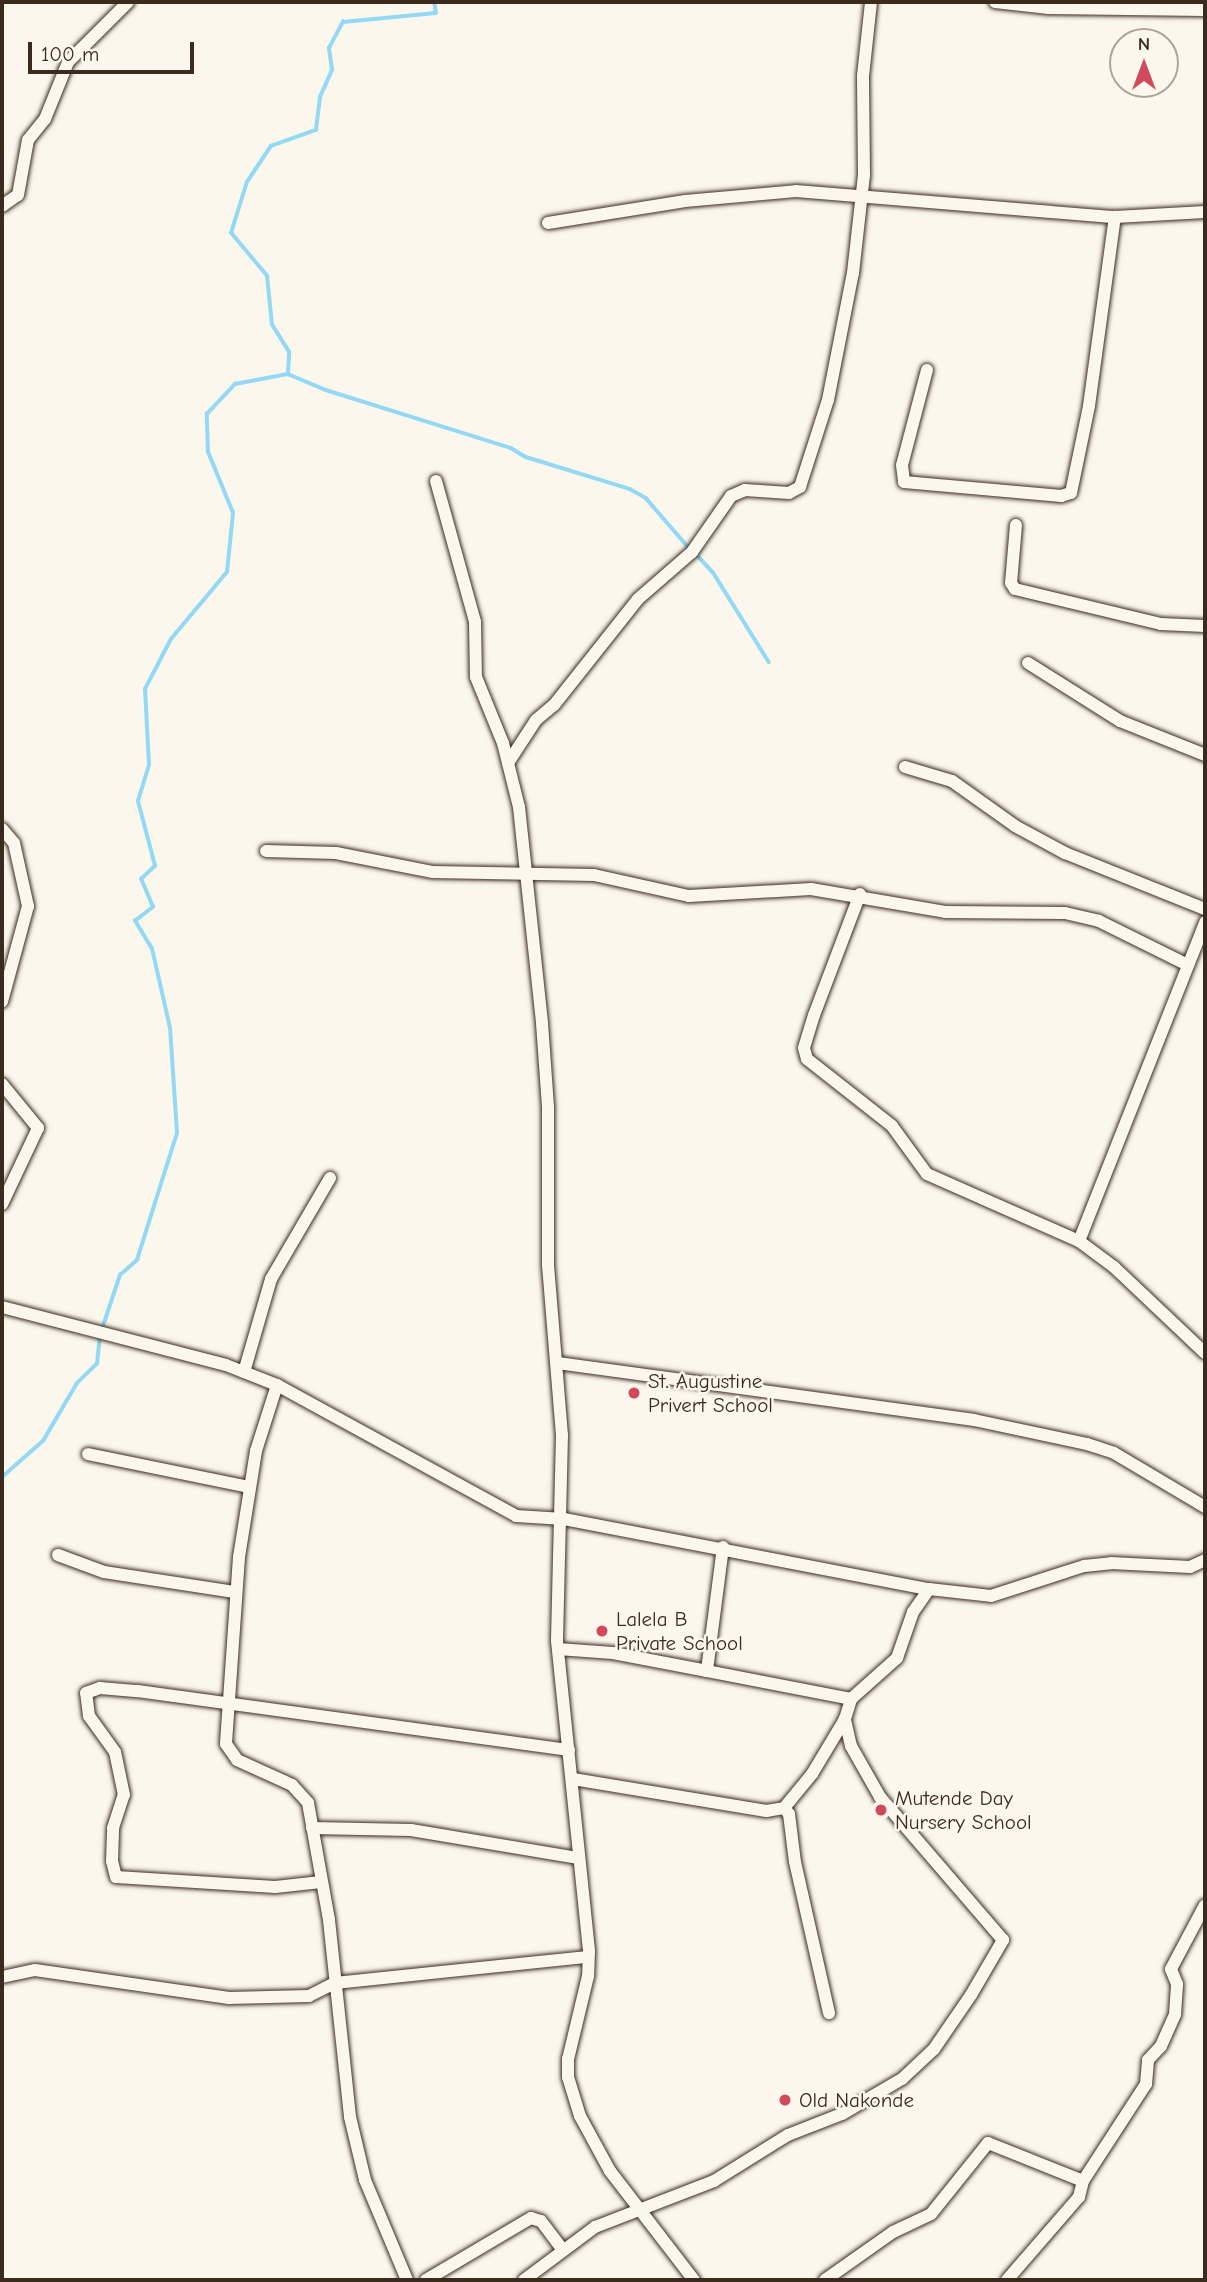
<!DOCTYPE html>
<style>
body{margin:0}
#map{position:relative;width:1207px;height:2282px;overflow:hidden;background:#fbf7ec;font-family:"Comic Neue",sans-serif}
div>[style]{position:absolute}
.stream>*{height:3.5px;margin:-1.75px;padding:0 1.75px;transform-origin:1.75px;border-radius:1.75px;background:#93d8f5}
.roads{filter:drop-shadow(0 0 2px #3b2a1e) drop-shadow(0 0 2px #3b2a1e)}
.street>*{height:12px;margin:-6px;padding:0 6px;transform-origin:6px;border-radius:6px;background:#fbf7ec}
.dots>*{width:19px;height:19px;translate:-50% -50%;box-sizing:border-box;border:4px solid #fbf7ec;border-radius:50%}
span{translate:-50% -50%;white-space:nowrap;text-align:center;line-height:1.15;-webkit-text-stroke:5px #fbf7ec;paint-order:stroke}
.poi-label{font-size:21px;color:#3b2a1e}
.left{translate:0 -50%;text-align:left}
.frame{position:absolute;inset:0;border:4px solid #3b2a1e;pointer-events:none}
.north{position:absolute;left:1109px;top:28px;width:70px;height:70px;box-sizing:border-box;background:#fbf7ec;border:2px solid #aea59a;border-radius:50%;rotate:0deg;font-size:19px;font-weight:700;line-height:28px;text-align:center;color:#3b2a1e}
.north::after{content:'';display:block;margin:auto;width:24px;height:32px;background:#d1495b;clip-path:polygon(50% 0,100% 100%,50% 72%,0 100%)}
.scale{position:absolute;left:28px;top:42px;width:166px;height:32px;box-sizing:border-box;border:4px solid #3b2a1e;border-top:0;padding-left:9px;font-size:21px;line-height:24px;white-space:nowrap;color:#3b2a1e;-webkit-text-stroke:5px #fbf7ec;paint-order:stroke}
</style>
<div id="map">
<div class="stream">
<i style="left:288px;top:374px;width:41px;rotate:22.8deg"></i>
<i style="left:326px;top:390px;width:194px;rotate:17.4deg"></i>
<i style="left:511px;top:448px;width:17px;rotate:31deg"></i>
<i style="left:526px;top:457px;width:109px;rotate:17.1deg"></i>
<i style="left:630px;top:489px;width:18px;rotate:29deg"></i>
<i style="left:646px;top:498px;width:67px;rotate:49.2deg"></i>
<i style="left:696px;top:554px;width:25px;rotate:47deg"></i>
<i style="left:713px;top:572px;width:106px;rotate:58.1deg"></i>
<i style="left:102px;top:1329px;width:57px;rotate:-71.6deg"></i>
<i style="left:120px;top:1275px;width:23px;rotate:-41deg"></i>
<i style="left:137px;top:1260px;width:133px;rotate:-72.5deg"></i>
<i style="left:177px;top:1133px;width:105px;rotate:-93.8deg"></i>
<i style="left:170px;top:1028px;width:81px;rotate:-102.8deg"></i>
<i style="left:152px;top:949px;width:33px;rotate:-121deg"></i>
<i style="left:135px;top:921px;width:23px;rotate:-38deg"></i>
<i style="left:153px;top:907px;width:30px;rotate:-113deg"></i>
<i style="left:141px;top:879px;width:19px;rotate:-43deg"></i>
<i style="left:155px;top:866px;width:67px;rotate:-104.7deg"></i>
<i style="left:138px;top:801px;width:38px;rotate:-73deg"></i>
<i style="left:149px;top:765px;width:76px;rotate:-93deg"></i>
<i style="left:145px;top:689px;width:56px;rotate:-62.5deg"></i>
<i style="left:171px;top:639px;width:87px;rotate:-50.1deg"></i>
<i style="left:227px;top:572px;width:59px;rotate:-84.2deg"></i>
<i style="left:233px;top:513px;width:66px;rotate:-112.3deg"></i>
<i style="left:208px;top:452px;width:38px;rotate:-92deg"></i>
<i style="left:207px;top:414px;width:41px;rotate:-47deg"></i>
<i style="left:235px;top:384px;width:54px;rotate:-10.7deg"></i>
<i style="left:288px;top:374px;width:22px;rotate:-87deg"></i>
<i style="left:289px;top:352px;width:32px;rotate:-122deg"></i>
<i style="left:272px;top:325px;width:49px;rotate:-95.8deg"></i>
<i style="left:267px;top:276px;width:56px;rotate:-129.9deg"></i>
<i style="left:231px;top:233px;width:53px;rotate:-72.6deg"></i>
<i style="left:247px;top:182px;width:43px;rotate:-56.3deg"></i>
<i style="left:271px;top:146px;width:48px;rotate:-19.6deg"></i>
<i style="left:316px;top:130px;width:33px;rotate:-83deg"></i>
<i style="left:320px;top:97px;width:30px;rotate:-66deg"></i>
<i style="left:332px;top:70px;width:22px;rotate:-98deg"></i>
<i style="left:329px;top:48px;width:30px;rotate:-62deg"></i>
<i style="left:343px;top:22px;width:93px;rotate:-5.5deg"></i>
<i style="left:436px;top:13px;width:11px;rotate:-100deg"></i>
<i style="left:2px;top:1477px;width:55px;rotate:-41.3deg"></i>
<i style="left:43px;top:1441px;width:67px;rotate:-59.6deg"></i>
<i style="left:77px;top:1383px;width:28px;rotate:-44deg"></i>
<i style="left:97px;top:1364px;width:27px;rotate:-84deg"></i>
</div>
<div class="roads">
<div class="street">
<i style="left:995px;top:2px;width:54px;rotate:6.3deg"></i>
<i style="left:1049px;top:8px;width:156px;rotate:0.7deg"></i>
<i style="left:2px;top:206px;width:19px;rotate:-35deg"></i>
<i style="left:18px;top:195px;width:56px;rotate:-79.7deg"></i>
<i style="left:28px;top:140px;width:27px;rotate:-51deg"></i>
<i style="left:45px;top:119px;width:61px;rotate:-68deg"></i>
<i style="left:68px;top:62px;width:85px;rotate:-45deg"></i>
<i style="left:548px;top:223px;width:139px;rotate:-9.1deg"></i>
<i style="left:685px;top:201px;width:111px;rotate:-5.1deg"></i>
<i style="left:796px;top:191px;width:320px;rotate:4.7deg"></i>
<i style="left:1115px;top:217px;width:90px;rotate:-3.2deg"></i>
<i style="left:927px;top:370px;width:98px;rotate:104.7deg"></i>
<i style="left:902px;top:465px;width:17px;rotate:83deg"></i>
<i style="left:904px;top:482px;width:158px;rotate:5.1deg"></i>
<i style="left:1061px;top:496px;width:10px;rotate:-17deg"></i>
<i style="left:1071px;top:493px;width:89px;rotate:-78.3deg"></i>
<i style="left:1089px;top:406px;width:191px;rotate:-82.2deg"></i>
<i style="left:436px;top:481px;width:146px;rotate:74.5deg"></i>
<i style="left:475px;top:622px;width:55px;rotate:89deg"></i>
<i style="left:476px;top:677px;width:71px;rotate:67.8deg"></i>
<i style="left:503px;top:743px;width:66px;rotate:76deg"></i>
<i style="left:519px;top:807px;width:217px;rotate:83.9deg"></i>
<i style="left:542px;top:1023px;width:84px;rotate:85.9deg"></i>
<i style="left:548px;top:1107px;width:158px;rotate:90deg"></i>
<i style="left:548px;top:1265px;width:171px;rotate:85.3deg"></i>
<i style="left:562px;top:1435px;width:206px;rotate:91.4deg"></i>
<i style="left:557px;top:1641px;width:312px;rotate:84.1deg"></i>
<i style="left:589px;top:1951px;width:25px;rotate:92deg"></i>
<i style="left:588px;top:1976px;width:85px;rotate:103.5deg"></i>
<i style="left:568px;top:2059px;width:18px;rotate:90deg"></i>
<i style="left:568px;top:2077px;width:41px;rotate:72.9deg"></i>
<i style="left:580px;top:2116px;width:63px;rotate:61.4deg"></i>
<i style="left:610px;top:2171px;width:138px;rotate:52.4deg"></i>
<i style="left:1016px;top:525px;width:58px;rotate:94.9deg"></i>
<i style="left:1011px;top:583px;width:7px;rotate:56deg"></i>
<i style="left:1015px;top:589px;width:150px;rotate:13.5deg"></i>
<i style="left:1161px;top:624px;width:44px;rotate:2.6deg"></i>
<i style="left:1028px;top:663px;width:109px;rotate:32.2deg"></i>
<i style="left:1120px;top:721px;width:92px;rotate:21.8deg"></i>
<i style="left:508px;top:763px;width:51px;rotate:-56.9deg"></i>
<i style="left:536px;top:720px;width:23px;rotate:-40deg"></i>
<i style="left:554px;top:705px;width:135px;rotate:-51.6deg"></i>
<i style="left:638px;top:599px;width:72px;rotate:-41deg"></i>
<i style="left:692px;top:552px;width:68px;rotate:-55.1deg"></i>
<i style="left:731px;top:496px;width:15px;rotate:-23deg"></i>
<i style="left:745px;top:490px;width:44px;rotate:3.9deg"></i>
<i style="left:789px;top:493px;width:13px;rotate:-29deg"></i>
<i style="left:800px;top:487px;width:91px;rotate:-72.2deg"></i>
<i style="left:828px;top:400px;width:129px;rotate:-78.9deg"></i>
<i style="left:853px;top:273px;width:99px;rotate:-83.6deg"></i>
<i style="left:864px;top:175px;width:99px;rotate:-90.6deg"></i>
<i style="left:863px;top:76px;width:74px;rotate:-83.8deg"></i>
<i style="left:905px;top:767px;width:49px;rotate:16.6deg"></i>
<i style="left:952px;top:781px;width:77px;rotate:35.5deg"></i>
<i style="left:1015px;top:826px;width:57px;rotate:28.4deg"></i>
<i style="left:1065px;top:853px;width:151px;rotate:21.8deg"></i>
<i style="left:2px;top:829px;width:18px;rotate:49deg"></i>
<i style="left:14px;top:843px;width:65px;rotate:77.5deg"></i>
<i style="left:28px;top:906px;width:99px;rotate:105.2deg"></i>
<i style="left:266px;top:851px;width:70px;rotate:1.6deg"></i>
<i style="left:336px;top:853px;width:99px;rotate:11.1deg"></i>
<i style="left:433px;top:872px;width:161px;rotate:1.1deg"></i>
<i style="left:594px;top:875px;width:97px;rotate:12.5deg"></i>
<i style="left:689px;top:896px;width:122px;rotate:-3.3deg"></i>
<i style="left:811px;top:889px;width:136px;rotate:9.7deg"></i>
<i style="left:945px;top:912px;width:120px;rotate:0.5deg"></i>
<i style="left:1065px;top:913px;width:35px;rotate:13deg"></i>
<i style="left:1099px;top:921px;width:99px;rotate:26.3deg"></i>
<i style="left:860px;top:894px;width:129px;rotate:110.8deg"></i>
<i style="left:814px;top:1015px;width:34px;rotate:107deg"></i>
<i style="left:804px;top:1048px;width:11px;rotate:75deg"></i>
<i style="left:807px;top:1059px;width:108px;rotate:38.2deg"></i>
<i style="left:892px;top:1126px;width:59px;rotate:53.9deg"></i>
<i style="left:927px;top:1174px;width:166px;rotate:23.8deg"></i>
<i style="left:1079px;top:1241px;width:44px;rotate:36.6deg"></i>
<i style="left:1114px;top:1267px;width:125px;rotate:43.4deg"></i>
<i style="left:2px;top:1084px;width:57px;rotate:50.7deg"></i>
<i style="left:38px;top:1128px;width:84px;rotate:115.3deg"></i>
<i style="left:1079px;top:1241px;width:343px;rotate:-68.4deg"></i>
<i style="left:2px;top:1307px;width:231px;rotate:14.5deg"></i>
<i style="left:226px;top:1365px;width:55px;rotate:21.4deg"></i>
<i style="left:277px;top:1385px;width:273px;rotate:28.7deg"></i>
<i style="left:516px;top:1516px;width:48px;rotate:3.6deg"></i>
<i style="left:564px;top:1519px;width:372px;rotate:10.9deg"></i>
<i style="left:929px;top:1589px;width:62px;rotate:6.4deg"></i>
<i style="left:991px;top:1596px;width:98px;rotate:-17.9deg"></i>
<i style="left:1084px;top:1566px;width:27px;rotate:-6deg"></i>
<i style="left:1111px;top:1563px;width:79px;rotate:2.9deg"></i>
<i style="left:1190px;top:1567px;width:17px;rotate:-25deg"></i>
<i style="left:558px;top:1363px;width:420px;rotate:7.8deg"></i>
<i style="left:974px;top:1420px;width:116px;rotate:12deg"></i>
<i style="left:1087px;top:1444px;width:28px;rotate:18deg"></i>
<i style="left:1114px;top:1453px;width:106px;rotate:30.7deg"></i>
<i style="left:244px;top:1372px;width:97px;rotate:-73.8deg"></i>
<i style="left:271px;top:1279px;width:117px;rotate:-59.7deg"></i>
<i style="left:277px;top:1385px;width:69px;rotate:107.7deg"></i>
<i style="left:256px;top:1451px;width:107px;rotate:99.1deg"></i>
<i style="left:239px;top:1557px;width:187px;rotate:94deg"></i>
<i style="left:226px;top:1744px;width:19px;rotate:55deg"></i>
<i style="left:237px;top:1760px;width:60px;rotate:24.4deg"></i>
<i style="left:292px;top:1785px;width:24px;rotate:48deg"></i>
<i style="left:308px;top:1803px;width:119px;rotate:79.8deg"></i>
<i style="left:329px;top:1920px;width:198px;rotate:83.9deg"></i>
<i style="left:350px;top:2117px;width:65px;rotate:76.6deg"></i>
<i style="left:365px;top:2180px;width:108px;rotate:67.2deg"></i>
<i style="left:88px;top:1454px;width:164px;rotate:11.6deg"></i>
<i style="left:723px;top:1547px;width:125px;rotate:97.4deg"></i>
<i style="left:707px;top:1671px;width:147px;rotate:11deg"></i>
<i style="left:58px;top:1555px;width:49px;rotate:20.3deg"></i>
<i style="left:104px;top:1572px;width:132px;rotate:8.7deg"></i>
<i style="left:558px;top:1649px;width:55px;rotate:4.2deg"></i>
<i style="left:613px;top:1653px;width:96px;rotate:10.8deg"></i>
<i style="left:573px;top:1779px;width:196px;rotate:9.4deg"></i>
<i style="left:766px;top:1811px;width:18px;rotate:-9deg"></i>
<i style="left:784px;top:1808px;width:44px;rotate:-50.5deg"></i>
<i style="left:812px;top:1774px;width:64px;rotate:-59deg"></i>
<i style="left:784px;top:1808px;width:8px;rotate:50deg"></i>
<i style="left:789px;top:1814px;width:48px;rotate:82.9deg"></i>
<i style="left:795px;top:1862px;width:155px;rotate:77.3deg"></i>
<i style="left:312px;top:1828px;width:99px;rotate:1.2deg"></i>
<i style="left:411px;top:1830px;width:170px;rotate:9.5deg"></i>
<i style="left:321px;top:1882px;width:46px;rotate:173.8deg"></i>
<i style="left:275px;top:1887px;width:159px;rotate:-176.4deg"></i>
<i style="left:116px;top:1877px;width:16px;rotate:-104deg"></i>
<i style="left:112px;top:1861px;width:33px;rotate:-88deg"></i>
<i style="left:113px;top:1828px;width:35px;rotate:-72deg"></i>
<i style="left:124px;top:1795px;width:44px;rotate:-101.8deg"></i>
<i style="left:115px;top:1752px;width:44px;rotate:-125.8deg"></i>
<i style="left:89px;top:1716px;width:23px;rotate:-97deg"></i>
<i style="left:86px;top:1693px;width:15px;rotate:-20deg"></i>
<i style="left:100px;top:1688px;width:38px;rotate:5deg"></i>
<i style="left:138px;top:1691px;width:435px;rotate:7.8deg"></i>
<i style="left:2px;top:1977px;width:34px;rotate:-12deg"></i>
<i style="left:35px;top:1970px;width:196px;rotate:8.2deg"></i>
<i style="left:229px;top:1998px;width:80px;rotate:-1.4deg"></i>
<i style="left:309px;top:1996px;width:29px;rotate:-27deg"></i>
<i style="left:335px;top:1983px;width:254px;rotate:-5.9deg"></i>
<i style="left:426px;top:2280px;width:122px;rotate:-30.6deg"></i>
<i style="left:531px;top:2218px;width:10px;rotate:17deg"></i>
<i style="left:541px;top:2221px;width:35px;rotate:53deg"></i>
<i style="left:524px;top:2280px;width:89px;rotate:-36.7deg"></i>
<i style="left:595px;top:2227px;width:128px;rotate:-21.1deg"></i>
<i style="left:714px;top:2181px;width:87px;rotate:-31.9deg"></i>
<i style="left:788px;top:2135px;width:58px;rotate:-21.3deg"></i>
<i style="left:842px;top:2114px;width:69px;rotate:-30.3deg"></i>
<i style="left:902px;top:2079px;width:44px;rotate:-43.2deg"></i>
<i style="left:934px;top:2049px;width:65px;rotate:-55.6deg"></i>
<i style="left:971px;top:1995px;width:64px;rotate:-59.8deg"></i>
<i style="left:1003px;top:1940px;width:189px;rotate:-130.7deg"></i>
<i style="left:880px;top:1797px;width:59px;rotate:-119.6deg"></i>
<i style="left:851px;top:1746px;width:28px;rotate:-103deg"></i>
<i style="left:845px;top:1719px;width:21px;rotate:-73deg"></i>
<i style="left:851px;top:1699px;width:62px;rotate:-41.7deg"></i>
<i style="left:897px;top:1658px;width:49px;rotate:-70.8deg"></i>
<i style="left:913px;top:1612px;width:28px;rotate:-55deg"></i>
<i style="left:825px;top:2280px;width:83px;rotate:-35.2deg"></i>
<i style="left:893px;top:2232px;width:42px;rotate:-25.3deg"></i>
<i style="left:931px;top:2214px;width:91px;rotate:-51.2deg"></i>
<i style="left:988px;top:2143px;width:102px;rotate:21.8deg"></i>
<i style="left:1007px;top:2280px;width:110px;rotate:-49.1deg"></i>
<i style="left:1079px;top:2197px;width:16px;rotate:-76deg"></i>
<i style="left:1083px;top:2181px;width:116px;rotate:-57deg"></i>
<i style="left:1146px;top:2084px;width:24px;rotate:-85deg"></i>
<i style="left:1148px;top:2060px;width:19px;rotate:-47deg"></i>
<i style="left:1161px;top:2046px;width:35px;rotate:-66deg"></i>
<i style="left:1175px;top:2014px;width:30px;rotate:-86deg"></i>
<i style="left:1177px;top:1984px;width:16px;rotate:-112deg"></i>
<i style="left:1171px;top:1969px;width:72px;rotate:-62deg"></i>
</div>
</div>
<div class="dots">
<i style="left:634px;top:1393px;background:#d1495b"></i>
<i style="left:602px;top:1631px;background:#d1495b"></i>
<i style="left:881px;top:1810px;background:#d1495b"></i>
<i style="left:785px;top:2100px;background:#d1495b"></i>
</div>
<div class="poi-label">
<span class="left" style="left:648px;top:1393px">St. Augustine<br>Privert School</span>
<span class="left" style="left:616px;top:1631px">Lalela B<br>Private School</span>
<span class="left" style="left:895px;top:1810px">Mutende Day<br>Nursery School</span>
<span class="left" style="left:799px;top:2100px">Old Nakonde</span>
</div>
<div class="frame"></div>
<div class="north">N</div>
<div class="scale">100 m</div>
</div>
